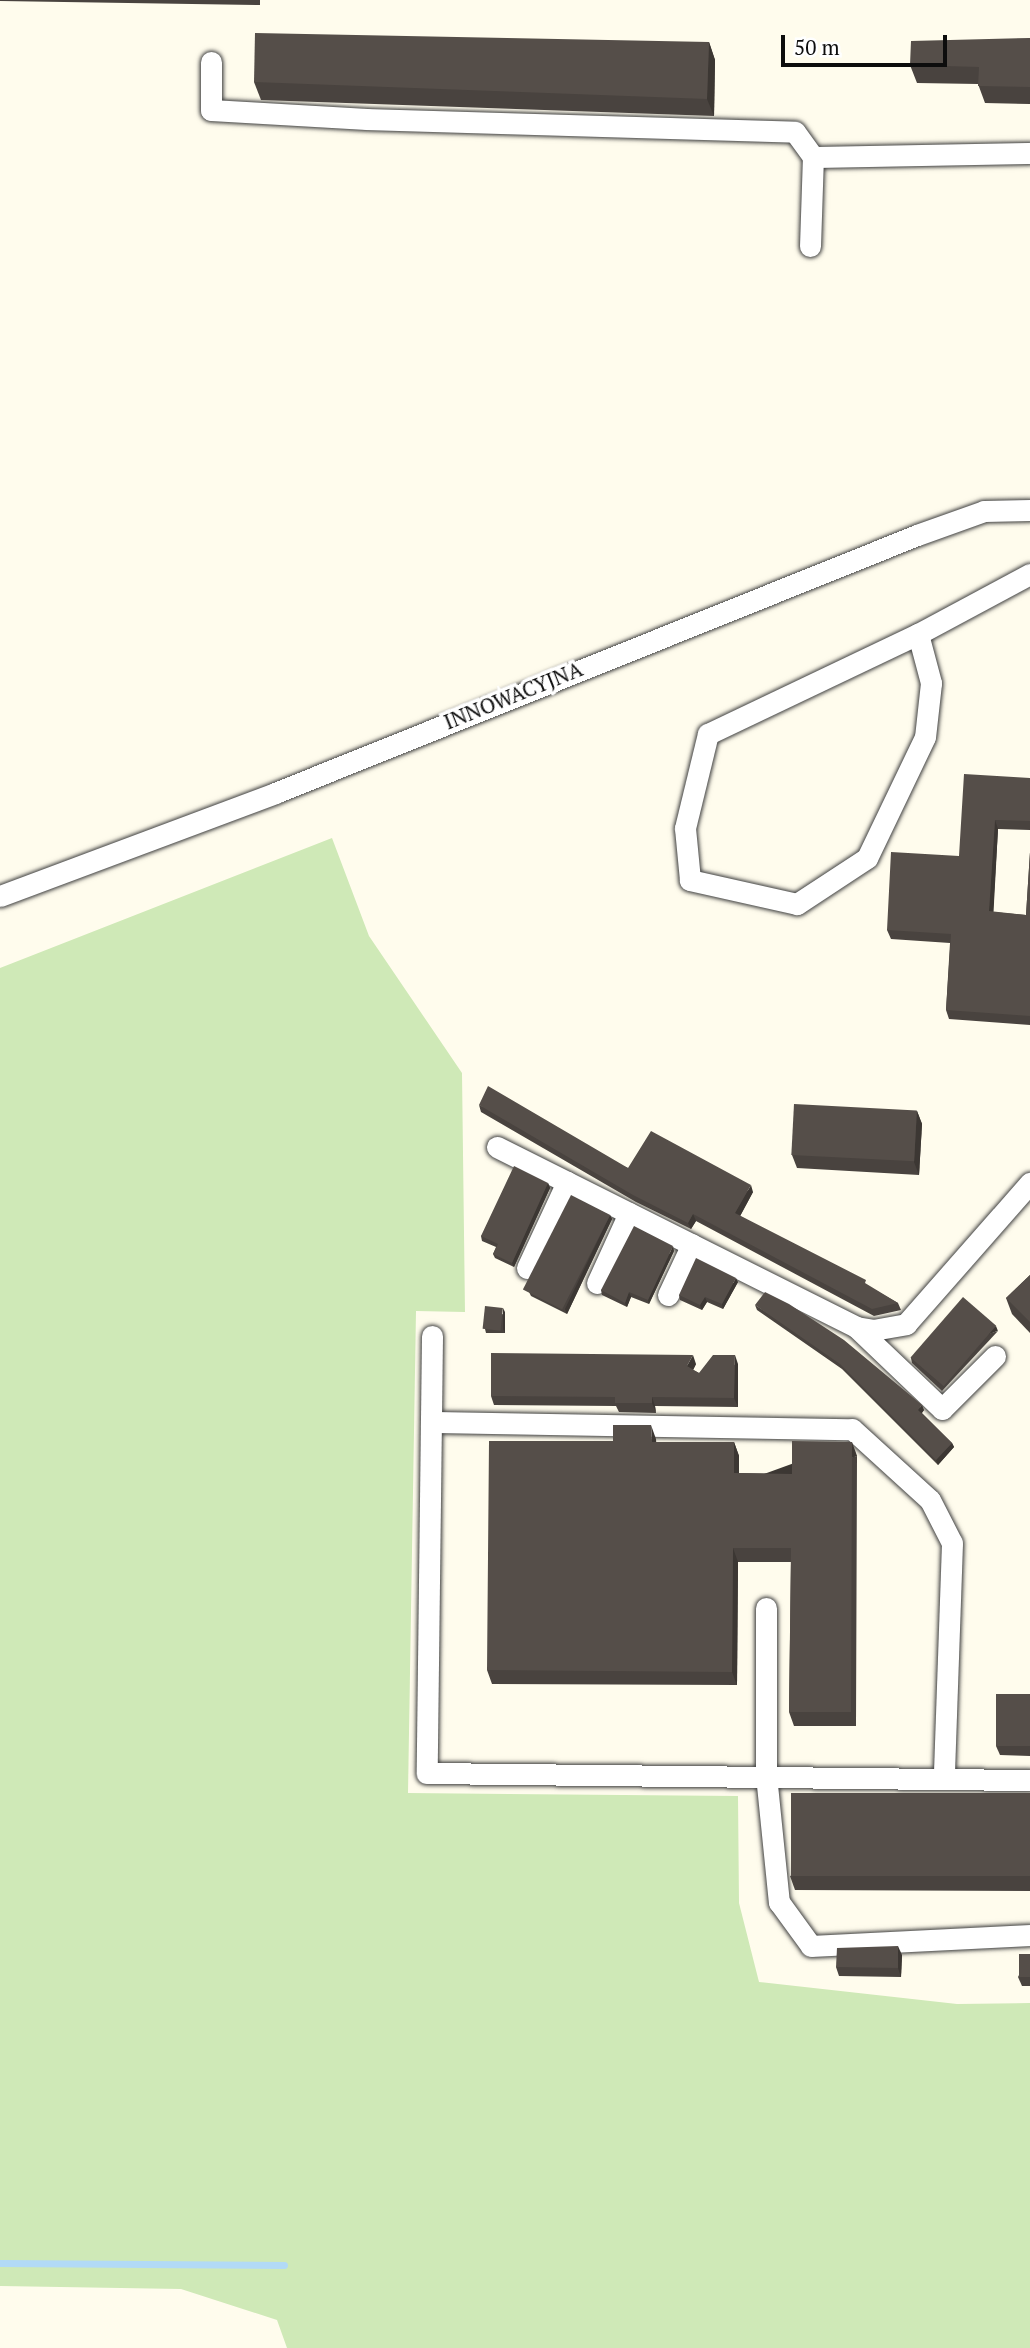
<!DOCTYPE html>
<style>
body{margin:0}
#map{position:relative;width:1030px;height:2348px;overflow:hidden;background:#fffced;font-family:"PT Serif",serif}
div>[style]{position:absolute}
.green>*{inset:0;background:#cfe9b7}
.stream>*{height:7px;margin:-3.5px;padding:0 3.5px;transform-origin:3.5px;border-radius:3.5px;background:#b2daf6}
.roads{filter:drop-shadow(0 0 2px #404040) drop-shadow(0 0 2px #404040)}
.minor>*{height:21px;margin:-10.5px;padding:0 10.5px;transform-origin:10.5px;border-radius:10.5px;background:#fff}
.wall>*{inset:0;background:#49433f}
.shaded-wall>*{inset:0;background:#3c3733;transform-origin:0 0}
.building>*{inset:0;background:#554e49;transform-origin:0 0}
span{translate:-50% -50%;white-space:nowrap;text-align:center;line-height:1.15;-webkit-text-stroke:7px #fff;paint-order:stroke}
.street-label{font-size:21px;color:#0d0d0d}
.scale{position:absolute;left:781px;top:35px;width:166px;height:32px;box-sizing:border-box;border:4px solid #0d0d0d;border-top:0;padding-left:9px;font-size:21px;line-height:24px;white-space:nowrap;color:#0d0d0d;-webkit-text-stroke:5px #fff;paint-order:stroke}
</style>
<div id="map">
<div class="green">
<i style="clip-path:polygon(332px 838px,369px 936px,462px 1073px,465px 1312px,416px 1311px,408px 1793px,738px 1796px,739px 1903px,759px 1982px,957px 2004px,1030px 2003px,1030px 2348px,287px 2348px,277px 2320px,181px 2289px,0 2286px,0 968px)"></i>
</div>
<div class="stream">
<i style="left:0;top:2263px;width:284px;rotate:0.4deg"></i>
</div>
<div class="roads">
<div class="minor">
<i style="left:211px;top:62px;width:48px;rotate:90deg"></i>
<i style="left:211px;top:110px;width:156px;rotate:3.3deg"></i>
<i style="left:367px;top:119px;width:428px;rotate:1.7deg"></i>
<i style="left:795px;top:132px;width:31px;rotate:54deg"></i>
<i style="left:810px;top:246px;width:89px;rotate:-88.1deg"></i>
<i style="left:813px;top:157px;width:217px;rotate:-1.1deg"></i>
<i style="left:918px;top:634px;width:51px;rotate:75.1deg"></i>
<i style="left:931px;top:683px;width:54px;rotate:96.3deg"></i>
<i style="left:925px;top:737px;width:134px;rotate:115.6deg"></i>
<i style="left:867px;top:858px;width:84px;rotate:146.7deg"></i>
<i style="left:797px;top:904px;width:110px;rotate:-167.4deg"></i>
<i style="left:690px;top:880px;width:52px;rotate:-95.5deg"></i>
<i style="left:685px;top:828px;width:97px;rotate:-76.3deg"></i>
<i style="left:708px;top:734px;width:233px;rotate:-25.5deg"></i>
<i style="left:918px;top:634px;width:127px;rotate:-28.2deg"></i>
<i style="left:0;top:896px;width:294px;rotate:-20.5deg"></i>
<i style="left:275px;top:793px;width:692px;rotate:-21.89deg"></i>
<i style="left:917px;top:535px;width:71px;rotate:-19.7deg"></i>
<i style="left:984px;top:511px;width:46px;rotate:-1.2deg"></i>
<i style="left:497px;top:1147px;width:402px;rotate:26.6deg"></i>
<i style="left:856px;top:1327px;width:17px;rotate:10deg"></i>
<i style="left:873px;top:1330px;width:34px;rotate:-10deg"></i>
<i style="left:906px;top:1324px;width:188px;rotate:-48.7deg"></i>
<i style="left:527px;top:1268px;width:95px;rotate:-65.1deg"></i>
<i style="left:597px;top:1283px;width:77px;rotate:-65.4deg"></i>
<i style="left:668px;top:1295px;width:56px;rotate:-64.8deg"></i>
<i style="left:856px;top:1327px;width:119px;rotate:43.6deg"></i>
<i style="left:942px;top:1409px;width:75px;rotate:-45deg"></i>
<i style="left:432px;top:1336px;width:437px;rotate:90.7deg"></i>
<i style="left:427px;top:1773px;width:603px;rotate:0.67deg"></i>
<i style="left:431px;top:1422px;width:421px;rotate:1deg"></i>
<i style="left:852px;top:1429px;width:105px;rotate:42.3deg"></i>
<i style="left:930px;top:1500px;width:48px;rotate:62.9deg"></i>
<i style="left:952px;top:1543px;width:234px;rotate:92deg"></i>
<i style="left:766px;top:1608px;width:167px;rotate:90deg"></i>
<i style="left:766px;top:1775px;width:128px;rotate:84.2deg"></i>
<i style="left:779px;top:1902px;width:54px;rotate:54deg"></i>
<i style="left:811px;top:1946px;width:219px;rotate:-2.9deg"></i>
</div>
</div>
<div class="wall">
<i style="clip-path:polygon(0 0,260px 0,260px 5px,0 1px)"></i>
<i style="clip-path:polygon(1030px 38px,1030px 104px,985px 103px,978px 84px,917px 83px,910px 65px)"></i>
<i style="clip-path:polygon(709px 42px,715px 60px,714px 116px,261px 100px,254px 82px)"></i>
<i style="clip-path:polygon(1030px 778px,1030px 830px,998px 829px,993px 912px,1026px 915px,1030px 852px,1030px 1025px,949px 1019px,946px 1010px,950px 943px,891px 939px,887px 930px,959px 856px)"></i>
<i style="clip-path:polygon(479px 1105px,628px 1168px,753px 1192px,740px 1216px,868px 1286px,898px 1303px,901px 1310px,874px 1316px,696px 1221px,691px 1229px,636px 1202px,481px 1112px)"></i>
<i style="clip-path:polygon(917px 1111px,922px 1124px,919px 1175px,797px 1168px,792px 1155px)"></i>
<i style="clip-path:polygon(548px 1183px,550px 1188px,514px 1267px,495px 1258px,493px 1254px,496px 1247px,482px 1241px,481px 1236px)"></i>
<i style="clip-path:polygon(610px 1215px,612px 1219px,567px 1314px,531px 1296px,529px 1292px)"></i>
<i style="clip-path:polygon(674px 1251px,649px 1304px,631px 1297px,627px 1307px,602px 1295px,601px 1290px)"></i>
<i style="clip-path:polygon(1030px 1275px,1030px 1333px,1012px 1314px,1006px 1298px)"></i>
<i style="clip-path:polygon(738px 1282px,723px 1309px,707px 1302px,702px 1310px,680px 1300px,679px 1295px)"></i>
<i style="clip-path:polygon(755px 1305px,924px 1410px,922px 1413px,952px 1443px,954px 1447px,938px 1465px,842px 1369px,757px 1310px)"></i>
<i style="clip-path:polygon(505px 1312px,505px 1333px,486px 1333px,485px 1329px)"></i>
<i style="clip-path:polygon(998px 1331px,942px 1391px,912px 1363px,911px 1358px)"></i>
<i style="clip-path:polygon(696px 1364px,693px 1370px,699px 1373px,738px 1364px,738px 1407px,655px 1406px,656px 1413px,619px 1412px,616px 1406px,494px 1405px,491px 1396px)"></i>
<i style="clip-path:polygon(656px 1439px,656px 1442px,734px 1442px,739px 1456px,739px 1473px,792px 1474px,857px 1456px,856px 1726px,794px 1726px,789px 1712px,791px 1562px,738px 1562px,737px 1685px,492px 1684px,487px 1670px,613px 1441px)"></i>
<i style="clip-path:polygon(1030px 1694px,1030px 1756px,1000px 1755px,996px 1746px)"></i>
<i style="clip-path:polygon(1030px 1794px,1030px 1891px,795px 1890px,790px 1876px)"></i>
<i style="clip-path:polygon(1030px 1954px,1030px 1986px,1022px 1986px,1018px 1977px)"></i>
<i style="clip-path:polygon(902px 1955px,901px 1977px,839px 1976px,836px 1967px)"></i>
</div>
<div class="shaded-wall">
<i style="clip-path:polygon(709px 42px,715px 60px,714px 116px,707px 99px)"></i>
<i style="clip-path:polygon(995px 820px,998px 829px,993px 921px,989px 911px)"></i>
<i style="clip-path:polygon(917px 1111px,922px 1124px,919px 1175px,914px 1162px)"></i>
<i style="clip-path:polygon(548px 1183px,550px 1188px,514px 1267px,512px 1263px)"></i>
<i style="clip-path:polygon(751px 1185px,753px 1192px,738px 1220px,735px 1213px)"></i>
<i style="clip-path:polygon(693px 1214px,696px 1221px,691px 1229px,688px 1223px)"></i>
<i style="clip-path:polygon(610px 1215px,612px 1219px,567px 1314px,565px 1309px)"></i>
<i style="clip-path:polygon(673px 1246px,674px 1251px,649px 1304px,648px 1300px)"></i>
<i style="clip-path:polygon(736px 1278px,738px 1282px,723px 1309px,722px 1304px)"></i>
<i style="clip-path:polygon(629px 1292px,631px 1297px,627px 1307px,625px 1303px)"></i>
<i style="clip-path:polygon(705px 1297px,707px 1302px,702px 1310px,700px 1305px)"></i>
<i style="clip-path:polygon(503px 1308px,505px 1312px,505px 1333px,503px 1329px)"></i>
<i style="left:996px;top:1326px;width:5px;height:82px;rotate:68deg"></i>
<i style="clip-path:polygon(693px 1355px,696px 1364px,690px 1376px,687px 1366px)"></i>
<i style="clip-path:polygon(735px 1355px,738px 1364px,738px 1407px,734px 1398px)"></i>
<i style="clip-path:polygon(652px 1397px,655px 1406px,656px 1413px,652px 1403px)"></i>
<i style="clip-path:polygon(922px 1405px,924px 1410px,920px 1415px,918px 1410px)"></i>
<i style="clip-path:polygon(651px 1425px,656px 1439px,657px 1456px,652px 1442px)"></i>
<i style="clip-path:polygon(734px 1442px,739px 1456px,739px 1487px,734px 1473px)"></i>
<i style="left:852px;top:1442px;width:15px;height:270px;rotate:70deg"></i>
<i style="clip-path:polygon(952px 1443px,954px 1447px,938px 1465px,936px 1460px)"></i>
<i style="clip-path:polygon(733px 1548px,738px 1562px,737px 1685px,732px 1672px)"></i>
<i style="clip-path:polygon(898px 1946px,902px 1955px,901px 1977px,898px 1968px)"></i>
</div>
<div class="building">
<i style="clip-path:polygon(255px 33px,709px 42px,707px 99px,254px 82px)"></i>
<i style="clip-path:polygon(1030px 38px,1030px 87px,978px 86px,979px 67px,910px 65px,911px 41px)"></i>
<i style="clip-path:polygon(964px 774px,1030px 778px,1030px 821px,995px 820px,989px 911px,1026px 915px,1030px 852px,1030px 1016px,946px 1010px,951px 934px,887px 930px,891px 852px,959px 856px)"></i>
<i style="clip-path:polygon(488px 1086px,628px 1168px,651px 1131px,751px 1185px,735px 1213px,866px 1280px,865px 1283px,898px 1303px,872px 1309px,693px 1214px,688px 1223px,633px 1195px,479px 1105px)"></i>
<i style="left:794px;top:1104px;width:123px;height:51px;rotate:3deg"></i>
<i style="clip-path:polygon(514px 1166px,548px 1183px,512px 1263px,493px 1254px,498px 1244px,481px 1236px)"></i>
<i style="left:571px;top:1195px;width:44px;height:106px;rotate:27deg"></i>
<i style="clip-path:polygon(634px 1226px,673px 1246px,648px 1300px,629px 1292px,625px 1303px,601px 1290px)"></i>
<i style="clip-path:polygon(696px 1258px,736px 1278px,722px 1304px,705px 1297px,700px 1305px,679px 1295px)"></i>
<i style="clip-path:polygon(1030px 1275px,1030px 1322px,1006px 1298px)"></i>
<i style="clip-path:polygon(765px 1292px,789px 1304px,844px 1340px,922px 1405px,918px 1410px,952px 1443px,936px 1460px,840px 1364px,755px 1305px)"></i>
<i style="left:963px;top:1297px;width:44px;height:80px;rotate:41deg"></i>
<i style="left:485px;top:1306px;width:18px;height:23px;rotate:6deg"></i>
<i style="clip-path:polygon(491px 1353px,693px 1355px,687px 1366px,699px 1373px,713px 1355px,735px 1355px,734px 1398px,652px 1397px,652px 1403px,615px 1403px,615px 1397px,491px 1396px)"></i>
<i style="clip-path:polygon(613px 1425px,651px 1425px,652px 1442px,734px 1442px,734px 1473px,792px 1474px,792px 1441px,852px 1442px,851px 1712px,789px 1712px,791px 1548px,733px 1548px,732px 1672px,487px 1670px,489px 1441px,613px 1441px)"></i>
<i style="left:996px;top:1694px;width:34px;height:52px"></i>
<i style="left:791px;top:1793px;width:239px;height:83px"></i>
<i style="clip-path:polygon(898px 1946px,898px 1968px,836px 1967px,837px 1948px)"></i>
<i style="left:1019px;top:1954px;width:11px;height:23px"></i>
</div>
<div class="street-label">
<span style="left:513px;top:695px;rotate:-22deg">INNOWACYJNA</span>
</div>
<div class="scale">50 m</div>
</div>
